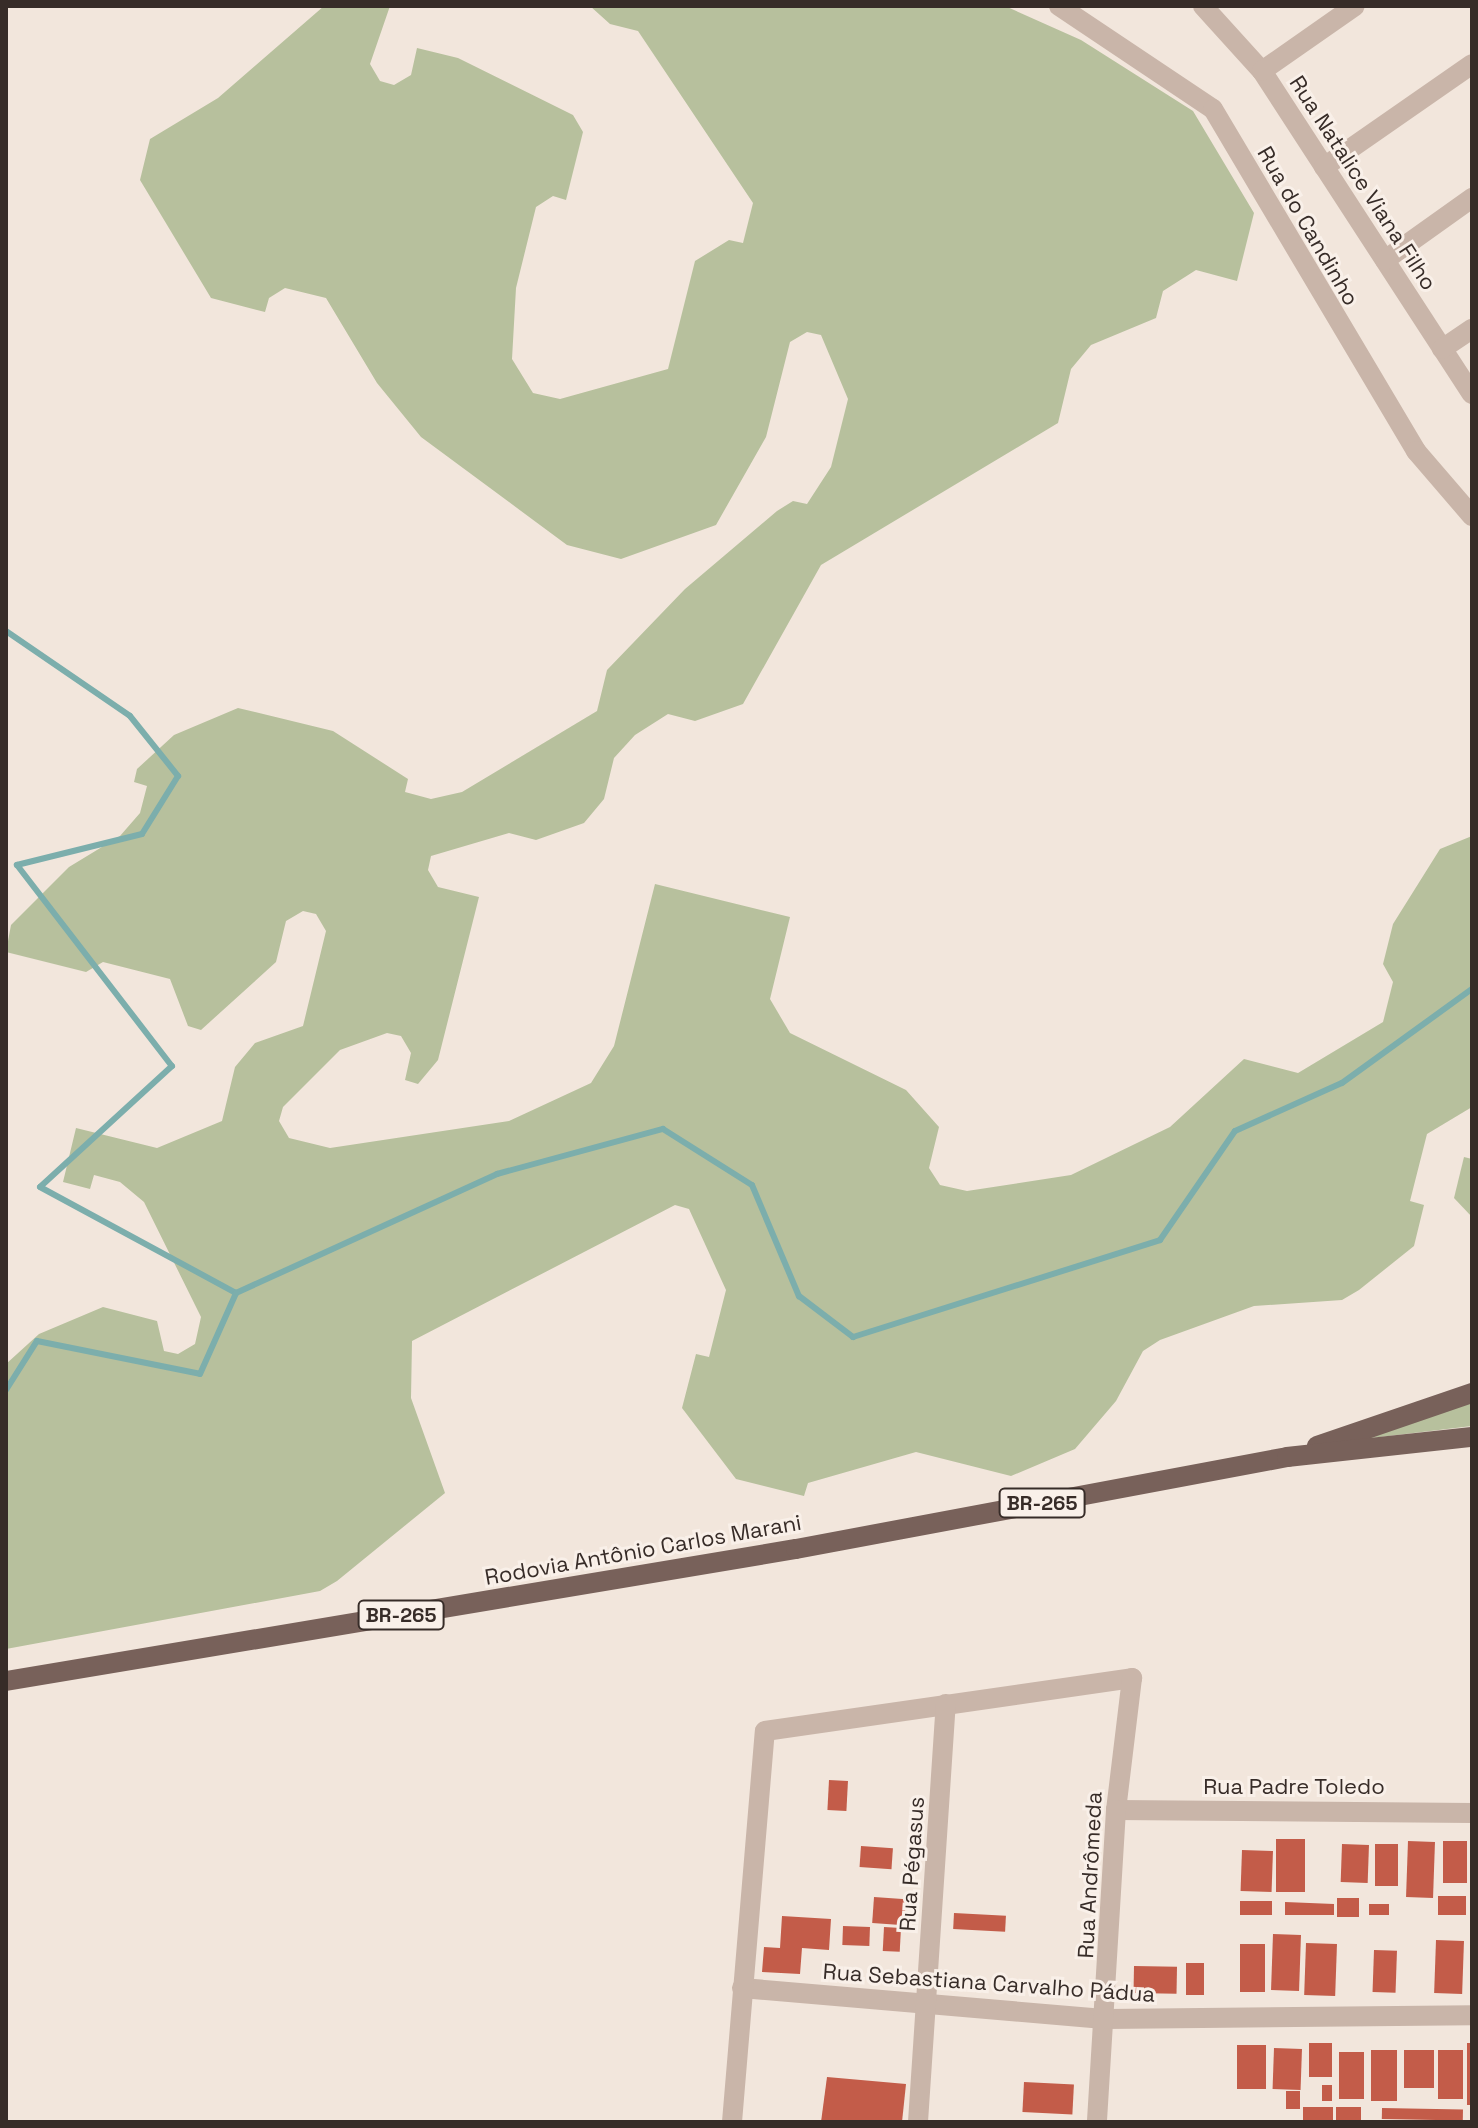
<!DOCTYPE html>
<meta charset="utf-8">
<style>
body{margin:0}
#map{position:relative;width:1478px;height:2128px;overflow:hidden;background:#f2e6dc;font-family:"Space Grotesk",sans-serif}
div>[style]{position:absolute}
.green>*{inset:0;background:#b7c09d}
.stream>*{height:6px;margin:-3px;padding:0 3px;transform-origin:3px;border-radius:3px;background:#7caeac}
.building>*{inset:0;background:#c35c49;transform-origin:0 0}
.minor>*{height:20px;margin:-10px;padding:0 10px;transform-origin:10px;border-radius:10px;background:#c9b5a9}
.major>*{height:20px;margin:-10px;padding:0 10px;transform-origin:10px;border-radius:10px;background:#78615a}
span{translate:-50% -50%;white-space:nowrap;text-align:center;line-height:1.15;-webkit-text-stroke:6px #f9f0e9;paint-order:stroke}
.shield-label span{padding:2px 6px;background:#f9f0e9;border:2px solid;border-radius:6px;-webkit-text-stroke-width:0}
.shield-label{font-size:20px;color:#372c28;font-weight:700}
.street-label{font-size:22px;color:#372c28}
.frame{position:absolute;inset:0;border:8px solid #372c28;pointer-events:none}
</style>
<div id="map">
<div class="green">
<i style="clip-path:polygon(324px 6px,390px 6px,370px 64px,380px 81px,394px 85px,411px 75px,417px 48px,458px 58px,573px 115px,583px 132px,566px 200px,553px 196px,536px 207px,516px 288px,512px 359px,533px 393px,560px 399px,668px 369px,695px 261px,729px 240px,743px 243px,753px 203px,638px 31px,610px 24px,590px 6px,1005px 6px,1081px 40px,1193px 111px,1254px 213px,1237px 281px,1196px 270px,1163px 291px,1156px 318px,1091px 345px,1071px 369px,1058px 423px,821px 565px,743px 704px,695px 721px,668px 714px,635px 735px,614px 758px,604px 799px,584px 823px,536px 840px,509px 833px,431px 856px,428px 870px,438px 887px,479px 897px,438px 1060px,418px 1084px,405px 1080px,411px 1053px,401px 1036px,387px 1033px,340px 1050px,283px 1107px,279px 1121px,289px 1138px,330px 1148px,509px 1121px,591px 1083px,614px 1046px,655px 884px,790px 917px,770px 999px,790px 1033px,906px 1090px,939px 1127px,929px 1168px,940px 1185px,967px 1191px,1071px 1175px,1170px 1127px,1244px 1059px,1298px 1073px,1383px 1022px,1393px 982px,1383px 964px,1393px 924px,1440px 849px,1472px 836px,1472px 1107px,1427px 1134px,1410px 1201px,1424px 1205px,1414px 1246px,1359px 1290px,1342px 1300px,1254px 1306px,1160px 1340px,1143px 1351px,1116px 1401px,1075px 1449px,1011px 1476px,916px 1452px,808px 1483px,804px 1496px,736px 1479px,682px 1408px,696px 1354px,709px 1357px,726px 1290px,689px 1209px,675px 1205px,412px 1341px,411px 1398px,445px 1493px,337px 1581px,320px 1591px,6px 1649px,6px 1364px,39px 1334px,103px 1307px,157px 1321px,164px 1351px,178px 1354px,195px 1344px,201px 1317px,144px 1202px,120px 1182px,94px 1175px,90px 1189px,63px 1182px,76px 1128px,157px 1148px,222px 1121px,235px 1067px,255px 1043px,303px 1026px,326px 931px,316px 914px,303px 911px,286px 921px,276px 962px,201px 1030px,188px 1026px,170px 979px,103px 962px,86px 972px,6px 952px,11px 925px,69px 867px,120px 836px,140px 813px,147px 786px,134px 782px,137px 769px,174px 735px,238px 708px,333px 731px,408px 779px,405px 792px,431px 799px,462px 792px,597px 711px,607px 670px,685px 589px,777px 511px,793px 501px,807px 504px,831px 467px,848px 399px,821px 335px,807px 332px,790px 342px,766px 437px,716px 525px,621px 559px,567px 545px,421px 437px,377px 383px,326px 298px,285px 288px,269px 298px,265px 312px,211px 298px,140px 180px,150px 139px,218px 98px)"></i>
<i style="clip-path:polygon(1464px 1157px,1472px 1159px,1472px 1217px,1454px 1198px)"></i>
<i style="clip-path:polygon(1472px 1401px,1472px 1426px,1330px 1443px)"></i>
</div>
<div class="stream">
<i style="left:6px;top:631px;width:150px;rotate:34.4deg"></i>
<i style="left:130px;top:716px;width:77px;rotate:51.3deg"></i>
<i style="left:178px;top:776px;width:68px;rotate:121.8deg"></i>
<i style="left:142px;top:834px;width:129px;rotate:166.1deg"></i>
<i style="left:17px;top:865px;width:254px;rotate:52.4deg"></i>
<i style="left:172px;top:1066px;width:179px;rotate:137.5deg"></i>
<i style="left:40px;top:1187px;width:223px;rotate:28.4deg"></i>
<i style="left:236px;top:1293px;width:287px;rotate:-24.5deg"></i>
<i style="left:497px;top:1174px;width:172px;rotate:-15.2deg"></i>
<i style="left:663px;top:1129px;width:105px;rotate:32.2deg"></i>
<i style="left:752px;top:1185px;width:121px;rotate:67.1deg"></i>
<i style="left:799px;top:1296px;width:68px;rotate:37.2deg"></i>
<i style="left:853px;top:1337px;width:322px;rotate:-17.5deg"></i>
<i style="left:1160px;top:1240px;width:132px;rotate:-55.5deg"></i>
<i style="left:1235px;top:1131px;width:117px;rotate:-24.2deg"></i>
<i style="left:1342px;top:1083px;width:160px;rotate:-35.9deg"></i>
<i style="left:6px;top:1390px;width:58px;rotate:-57.7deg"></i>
<i style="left:37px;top:1341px;width:166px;rotate:11.4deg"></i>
<i style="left:200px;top:1374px;width:89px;rotate:-66deg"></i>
</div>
<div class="building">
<i style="left:829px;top:1780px;width:19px;height:30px;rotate:3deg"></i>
<i style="left:1276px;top:1839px;width:29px;height:53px"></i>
<i style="left:1408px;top:1841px;width:27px;height:56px;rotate:2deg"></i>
<i style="left:1443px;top:1841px;width:24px;height:42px"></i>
<i style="left:1342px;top:1844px;width:27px;height:38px;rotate:2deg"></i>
<i style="left:1375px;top:1844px;width:23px;height:42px"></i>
<i style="left:861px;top:1846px;width:32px;height:21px;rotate:4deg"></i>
<i style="left:1242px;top:1850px;width:31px;height:41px;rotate:2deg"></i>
<i style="left:1438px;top:1896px;width:28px;height:19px"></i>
<i style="left:874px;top:1897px;width:32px;height:26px;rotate:4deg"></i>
<i style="left:1337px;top:1898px;width:22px;height:19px"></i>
<i style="left:1240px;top:1901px;width:32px;height:14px"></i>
<i style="clip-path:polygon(1285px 1902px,1334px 1904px,1334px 1915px,1285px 1915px)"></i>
<i style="left:1369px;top:1904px;width:20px;height:11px"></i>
<i style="left:954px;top:1913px;width:52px;height:16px;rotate:3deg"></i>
<i style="clip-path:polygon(782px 1916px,831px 1919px,829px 1950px,802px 1948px,800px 1974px,762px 1972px,764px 1947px,780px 1948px)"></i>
<i style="left:843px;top:1926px;width:27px;height:19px;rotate:2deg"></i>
<i style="left:884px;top:1927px;width:17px;height:24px;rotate:3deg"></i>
<i style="left:1273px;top:1934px;width:28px;height:56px;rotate:2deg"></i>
<i style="left:1436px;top:1940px;width:28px;height:53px;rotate:2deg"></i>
<i style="left:1306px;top:1943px;width:31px;height:52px;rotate:2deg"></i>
<i style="left:1240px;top:1944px;width:25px;height:48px"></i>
<i style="left:1374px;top:1950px;width:23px;height:42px;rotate:2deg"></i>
<i style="left:1186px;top:1963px;width:18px;height:32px"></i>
<i style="left:1134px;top:1966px;width:43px;height:27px;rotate:1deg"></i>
<i style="left:1309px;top:2043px;width:23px;height:34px"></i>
<i style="left:1467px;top:2043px;width:5px;height:62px"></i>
<i style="left:1237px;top:2045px;width:29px;height:44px"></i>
<i style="left:1274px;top:2048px;width:28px;height:41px;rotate:2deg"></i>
<i style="left:1371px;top:2050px;width:26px;height:51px"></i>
<i style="left:1404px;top:2050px;width:30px;height:38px"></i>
<i style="left:1438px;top:2050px;width:25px;height:49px"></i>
<i style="left:1339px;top:2052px;width:25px;height:47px"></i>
<i style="clip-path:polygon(827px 2077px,906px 2084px,902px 2122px,821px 2122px)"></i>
<i style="left:1024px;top:2082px;width:50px;height:30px;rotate:3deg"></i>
<i style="left:1322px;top:2085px;width:10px;height:16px"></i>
<i style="left:1286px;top:2091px;width:14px;height:18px"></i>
<i style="left:1303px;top:2107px;width:30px;height:14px"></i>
<i style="left:1336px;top:2107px;width:25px;height:13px"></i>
<i style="left:1382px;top:2108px;width:81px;height:11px;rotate:1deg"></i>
</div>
<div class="minor">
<i style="left:1059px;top:6px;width:185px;rotate:33.8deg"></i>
<i style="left:1213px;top:109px;width:398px;rotate:59.3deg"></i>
<i style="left:1416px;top:451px;width:86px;rotate:49.3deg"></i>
<i style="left:1203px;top:6px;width:88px;rotate:47.8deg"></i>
<i style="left:1262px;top:71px;width:385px;rotate:57deg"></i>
<i style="left:1262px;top:71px;width:113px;rotate:-35deg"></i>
<i style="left:1324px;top:167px;width:180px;rotate:-34.8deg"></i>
<i style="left:1385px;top:260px;width:107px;rotate:-35.5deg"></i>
<i style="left:1442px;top:349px;width:36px;rotate:-34deg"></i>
<i style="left:1116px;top:1810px;width:356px;rotate:0.5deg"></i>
<i style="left:742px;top:1988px;width:366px;rotate:4.9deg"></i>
<i style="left:1107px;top:2019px;width:365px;rotate:-0.6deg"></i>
<i style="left:732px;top:2122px;width:392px;rotate:-85.2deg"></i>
<i style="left:765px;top:1731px;width:371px;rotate:-8.2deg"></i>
<i style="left:1132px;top:1678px;width:133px;rotate:96.9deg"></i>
<i style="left:1116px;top:1810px;width:313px;rotate:93.5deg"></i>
<i style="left:918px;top:2122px;width:419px;rotate:-86.2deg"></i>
</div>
<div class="major">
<i style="left:1317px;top:1446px;width:164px;rotate:-18.9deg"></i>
<i style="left:6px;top:1681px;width:801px;rotate:-9.49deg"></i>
<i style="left:796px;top:1549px;width:500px;rotate:-10.6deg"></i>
<i style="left:1287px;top:1457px;width:186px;rotate:-6.2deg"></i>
</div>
<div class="shield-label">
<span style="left:1042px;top:1503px">BR-265</span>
<span style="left:401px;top:1615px">BR-265</span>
</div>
<div class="street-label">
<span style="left:1363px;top:183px;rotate:57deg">Rua Natalice Viana Filho</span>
<span style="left:1308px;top:226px;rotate:60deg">Rua do Candinho</span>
<span style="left:643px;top:1550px;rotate:-10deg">Rodovia Antônio Carlos Marani</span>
<span style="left:1294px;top:1787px">Rua Padre Toledo</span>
<span style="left:912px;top:1864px;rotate:-86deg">Rua Pégasus</span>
<span style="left:1090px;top:1875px;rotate:-87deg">Rua Andrômeda</span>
<span style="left:989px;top:1983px;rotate:4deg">Rua Sebastiana Carvalho Pádua</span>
</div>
<div class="frame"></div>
</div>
